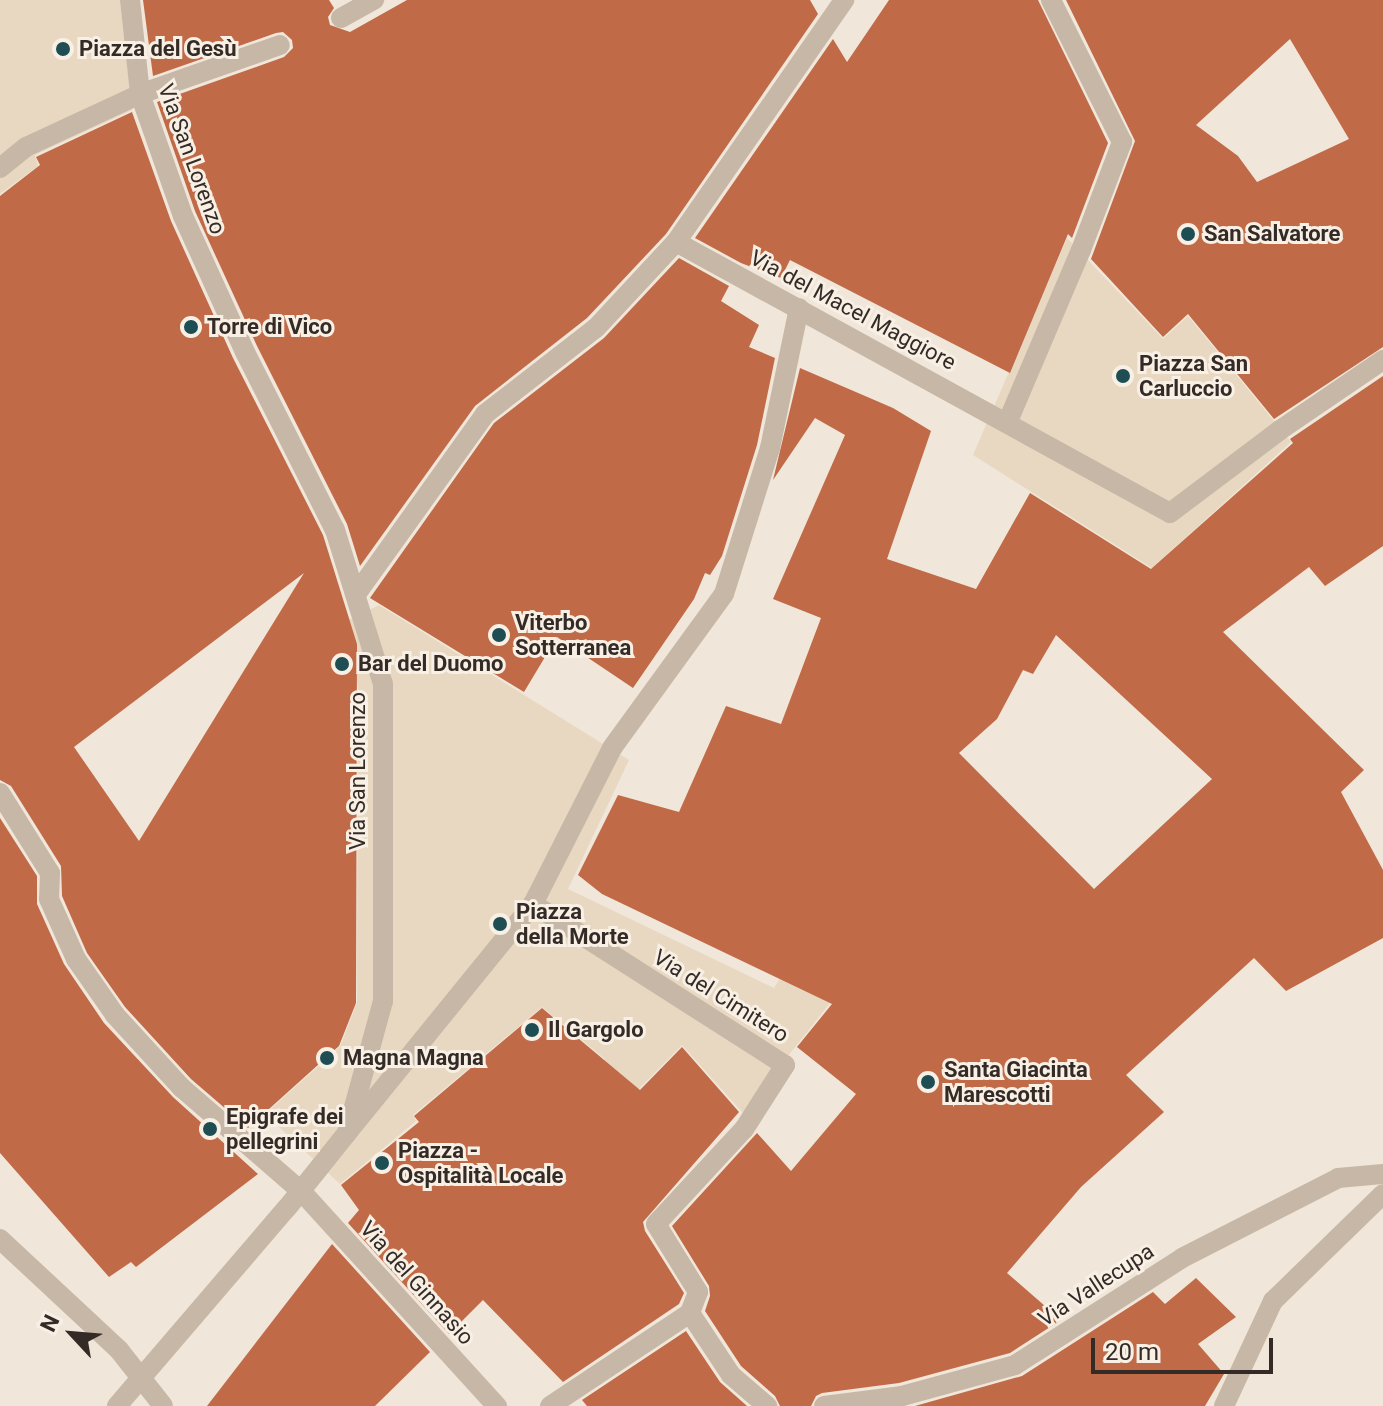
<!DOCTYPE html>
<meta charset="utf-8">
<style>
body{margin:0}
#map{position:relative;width:1383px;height:1406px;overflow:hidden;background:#f0e6d9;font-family:Roboto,sans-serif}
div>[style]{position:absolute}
.plaza>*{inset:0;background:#e8d8c1}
.building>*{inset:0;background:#c16a47}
.service>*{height:20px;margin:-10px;padding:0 10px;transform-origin:10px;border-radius:10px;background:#c7b7a6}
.pedestrian>*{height:20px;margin:-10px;padding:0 10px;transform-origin:10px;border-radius:10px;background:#c7b7a6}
.minor>*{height:20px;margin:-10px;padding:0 10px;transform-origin:10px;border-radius:10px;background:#c7b7a6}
.minor-bridge>*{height:20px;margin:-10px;padding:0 10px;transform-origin:10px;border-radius:10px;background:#c7b7a6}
.dots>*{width:22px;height:22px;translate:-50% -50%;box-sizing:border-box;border:4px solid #f8f0e5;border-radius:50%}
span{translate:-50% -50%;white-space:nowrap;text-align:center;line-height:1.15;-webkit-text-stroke:6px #f8f0e5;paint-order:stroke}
.poi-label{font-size:22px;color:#342b27;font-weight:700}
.left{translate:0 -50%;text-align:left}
.street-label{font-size:22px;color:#342b27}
.north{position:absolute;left:32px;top:1294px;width:80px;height:80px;-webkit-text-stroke:6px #f8f0e5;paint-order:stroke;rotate:296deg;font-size:22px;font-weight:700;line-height:32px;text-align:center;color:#342b27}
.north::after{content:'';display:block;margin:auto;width:28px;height:36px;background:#342b27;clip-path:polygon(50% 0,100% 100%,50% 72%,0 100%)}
.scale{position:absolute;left:1091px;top:1338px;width:182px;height:36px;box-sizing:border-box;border:4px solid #342b27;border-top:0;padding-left:10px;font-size:24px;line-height:28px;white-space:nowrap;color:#342b27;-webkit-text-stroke:6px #f8f0e5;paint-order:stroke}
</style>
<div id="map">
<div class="plaza">
<i style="clip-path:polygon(0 0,120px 0,132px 110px,35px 155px,38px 166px,0 194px)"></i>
<i style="clip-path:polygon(1067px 238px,1163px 339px,1188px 316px,1291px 442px,1152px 568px,973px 455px)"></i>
<i style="clip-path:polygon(379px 605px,629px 760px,568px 889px,774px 988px,791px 960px,845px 984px,743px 1113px,682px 1045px,627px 1101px,594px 1075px,605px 1059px,542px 1007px,413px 1115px,416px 1121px,340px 1184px,265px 1114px,340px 1047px,357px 1003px,358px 687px,340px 624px)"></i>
</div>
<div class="building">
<i style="clip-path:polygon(143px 0,329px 0,334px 8px,328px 17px,330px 25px,350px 32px,407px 0,810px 0,818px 14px,666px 234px,587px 318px,475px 406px,360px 566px,347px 524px,257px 346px,195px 211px,157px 102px,284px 57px,293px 48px,292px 40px,283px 32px,276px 33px,153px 76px)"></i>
<i style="clip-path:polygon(889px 0,1038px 0,1108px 143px,1072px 238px,1068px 234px,1010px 373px,790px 260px,781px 278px,741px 263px,695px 238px,833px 39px,847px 62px)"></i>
<i style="clip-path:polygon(evenodd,1066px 0,1383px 0,1383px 347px,1274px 419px,1188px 314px,1163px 337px,1091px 259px,1135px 141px,1066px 0,1290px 39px,1349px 139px,1257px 182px,1238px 156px,1196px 125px,1290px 39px)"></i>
<i style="clip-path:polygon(evenodd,132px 112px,171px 221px,233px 358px,323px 535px,357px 644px,356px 1003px,339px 1046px,248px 1128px,191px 1079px,125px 1007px,87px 953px,62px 896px,61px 866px,11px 786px,0 780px,0 196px,40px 165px,36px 157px,132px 112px,304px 573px,139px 841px,74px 747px,304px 573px)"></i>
<i style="clip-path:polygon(679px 258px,729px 286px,721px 301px,759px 325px,749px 347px,775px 358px,757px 445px,722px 556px,710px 575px,705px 573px,694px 599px,633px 688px,557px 637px,524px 692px,370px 598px,494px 423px,604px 338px)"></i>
<i style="clip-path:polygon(evenodd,800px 368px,893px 408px,931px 431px,887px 559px,976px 589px,1030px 493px,1151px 569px,1293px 443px,1290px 439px,1383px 376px,1383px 546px,1325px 586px,1309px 567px,1223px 632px,1364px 770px,1341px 792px,1383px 870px,1383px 938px,1286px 991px,1254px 958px,1126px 1075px,1164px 1112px,1081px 1187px,1007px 1273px,1061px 1320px,1010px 1353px,899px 1383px,822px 1393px,816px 1396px,811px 1406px,780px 1406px,775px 1396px,741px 1366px,705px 1311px,710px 1296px,709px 1286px,672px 1226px,757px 1133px,791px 1171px,856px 1094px,797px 1047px,832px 1004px,602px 894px,578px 875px,618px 795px,679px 812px,726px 706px,781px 724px,821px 618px,773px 599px,845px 435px,815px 418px,773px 480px,800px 368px,1056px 635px,1212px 779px,1094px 889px,959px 753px,997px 719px,1023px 670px,1033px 674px,1056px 635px)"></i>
<i style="clip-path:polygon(0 818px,37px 876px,37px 904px,64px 964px,104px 1023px,173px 1097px,258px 1174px,136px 1267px,131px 1262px,109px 1277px,0 1153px)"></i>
<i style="clip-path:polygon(542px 1008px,640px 1090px,682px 1047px,739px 1112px,643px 1222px,645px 1231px,684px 1293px,679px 1304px,563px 1382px,483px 1300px,449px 1334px,348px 1223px,359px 1210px,341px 1185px,419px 1122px,414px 1116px)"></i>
<i style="clip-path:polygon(332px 1244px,430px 1352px,375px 1406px,207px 1406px)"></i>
<i style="clip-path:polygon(1196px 1278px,1236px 1317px,1198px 1344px,1224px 1374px,1205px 1406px,915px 1406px,1022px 1376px,1153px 1292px,1165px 1304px)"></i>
<i style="clip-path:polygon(686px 1331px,720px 1382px,747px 1406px,587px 1406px,582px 1400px)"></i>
</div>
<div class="service">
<i style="left:341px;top:18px;width:38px;rotate:-29deg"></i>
<i style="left:0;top:168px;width:33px;rotate:-39deg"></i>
<i style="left:26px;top:147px;width:126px;rotate:-24.9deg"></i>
<i style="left:140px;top:94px;width:148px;rotate:-19.3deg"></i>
<i style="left:676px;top:242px;width:563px;rotate:28.75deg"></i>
<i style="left:1170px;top:513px;width:138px;rotate:-37deg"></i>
<i style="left:1008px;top:421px;width:186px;rotate:-66.9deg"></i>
<i style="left:1081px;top:250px;width:116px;rotate:-69.2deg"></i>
<i style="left:1122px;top:142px;width:159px;rotate:-116.6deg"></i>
<i style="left:0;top:793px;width:94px;rotate:58deg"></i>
<i style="left:50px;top:873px;width:26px;rotate:92deg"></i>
<i style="left:49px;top:899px;width:66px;rotate:65.8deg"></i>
<i style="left:76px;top:959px;width:68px;rotate:55.1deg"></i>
<i style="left:115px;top:1015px;width:99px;rotate:47.5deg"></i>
<i style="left:182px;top:1088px;width:159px;rotate:40.9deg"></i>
<i style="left:302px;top:1192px;width:290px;rotate:47.7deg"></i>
<i style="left:533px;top:904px;width:299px;rotate:32.6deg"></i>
<i style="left:785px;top:1065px;width:76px;rotate:122.6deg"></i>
<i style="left:744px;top:1129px;width:129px;rotate:132.8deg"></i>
<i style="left:656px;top:1224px;width:80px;rotate:58.3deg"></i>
<i style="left:698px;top:1292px;width:22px;rotate:111deg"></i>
<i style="left:347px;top:1133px;width:295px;rotate:-50.9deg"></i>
<i style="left:533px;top:904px;width:175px;rotate:-63.1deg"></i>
<i style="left:612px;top:748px;width:190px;rotate:-54deg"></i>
<i style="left:724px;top:594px;width:153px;rotate:-72.5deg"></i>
<i style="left:770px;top:448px;width:143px;rotate:-78.3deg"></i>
<i style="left:690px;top:1313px;width:74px;rotate:56.5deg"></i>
<i style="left:731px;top:1375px;width:48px;rotate:40.7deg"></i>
<i style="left:550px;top:1406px;width:168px;rotate:-33.6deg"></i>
<i style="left:824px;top:1406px;width:79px;rotate:-7.3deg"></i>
<i style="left:902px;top:1396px;width:117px;rotate:-15.3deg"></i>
<i style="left:1015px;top:1365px;width:198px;rotate:-32.6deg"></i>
<i style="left:1182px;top:1258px;width:175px;rotate:-27.1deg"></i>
<i style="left:1338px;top:1178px;width:45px;rotate:-5.1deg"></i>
<i style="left:1224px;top:1406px;width:116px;rotate:-65deg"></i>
<i style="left:1273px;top:1301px;width:153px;rotate:-44.2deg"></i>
</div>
<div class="pedestrian">
<i style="left:1280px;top:430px;width:125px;rotate:-34.2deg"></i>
</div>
<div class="minor">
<i style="left:130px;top:0;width:95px;rotate:83.9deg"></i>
<i style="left:140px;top:94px;width:129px;rotate:70.6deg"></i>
<i style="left:183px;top:216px;width:149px;rotate:65.5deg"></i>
<i style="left:245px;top:352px;width:199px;rotate:63.2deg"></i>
<i style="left:335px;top:530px;width:161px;rotate:72.7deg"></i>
<i style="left:383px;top:684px;width:317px;rotate:90deg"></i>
<i style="left:383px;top:1001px;width:137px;rotate:105.3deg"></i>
<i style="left:347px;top:1133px;width:96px;rotate:128.7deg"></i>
<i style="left:357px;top:593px;width:220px;rotate:-54.4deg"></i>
<i style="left:485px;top:414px;width:140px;rotate:-37.8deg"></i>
<i style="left:596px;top:328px;width:117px;rotate:-47.1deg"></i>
<i style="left:676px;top:242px;width:295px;rotate:-55.2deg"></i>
<i style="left:0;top:1239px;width:163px;rotate:43deg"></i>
<i style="left:119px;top:1350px;width:71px;rotate:51.8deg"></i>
</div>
<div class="minor-bridge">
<i style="left:117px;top:1406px;width:261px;rotate:-49.4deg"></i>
</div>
<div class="dots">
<i style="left:63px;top:49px;background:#1e4e53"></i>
<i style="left:1188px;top:234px;background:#1e4e53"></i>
<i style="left:191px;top:327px;background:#1e4e53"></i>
<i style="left:1123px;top:376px;background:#1e4e53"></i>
<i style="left:499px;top:635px;background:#1e4e53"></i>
<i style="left:342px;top:664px;background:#1e4e53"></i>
<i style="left:500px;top:924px;background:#1e4e53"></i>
<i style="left:532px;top:1030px;background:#1e4e53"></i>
<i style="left:327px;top:1058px;background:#1e4e53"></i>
<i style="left:928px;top:1082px;background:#1e4e53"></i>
<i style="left:210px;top:1129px;background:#1e4e53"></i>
<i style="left:382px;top:1163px;background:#1e4e53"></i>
</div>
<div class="poi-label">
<span class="left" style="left:79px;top:49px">Piazza del Gesù</span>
<span class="left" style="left:1204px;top:234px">San Salvatore</span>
<span class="left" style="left:207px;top:327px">Torre di Vico</span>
<span class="left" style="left:1139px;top:376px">Piazza San<br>Carluccio</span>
<span class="left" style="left:515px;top:635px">Viterbo<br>Sotterranea</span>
<span class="left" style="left:358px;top:664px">Bar del Duomo</span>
<span class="left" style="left:516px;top:924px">Piazza<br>della Morte</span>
<span class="left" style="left:548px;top:1030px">Il Gargolo</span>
<span class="left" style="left:343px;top:1058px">Magna Magna</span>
<span class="left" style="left:944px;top:1082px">Santa Giacinta<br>Marescotti</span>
<span class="left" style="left:226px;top:1129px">Epigrafe dei<br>pellegrini</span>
<span class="left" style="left:398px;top:1163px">Piazza -<br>Ospitalità Locale</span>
</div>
<div class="street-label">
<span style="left:192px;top:159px;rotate:70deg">Via San Lorenzo</span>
<span style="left:853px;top:310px;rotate:28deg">Via del Macel Maggiore</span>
<span style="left:358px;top:771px;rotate:-90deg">Via San Lorenzo</span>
<span style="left:721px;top:996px;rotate:32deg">Via del Cimitero</span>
<span style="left:417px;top:1283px;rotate:48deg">Via del Ginnasio</span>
<span style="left:1096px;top:1285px;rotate:-33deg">Via Vallecupa</span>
</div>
<div class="north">N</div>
<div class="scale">20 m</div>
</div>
